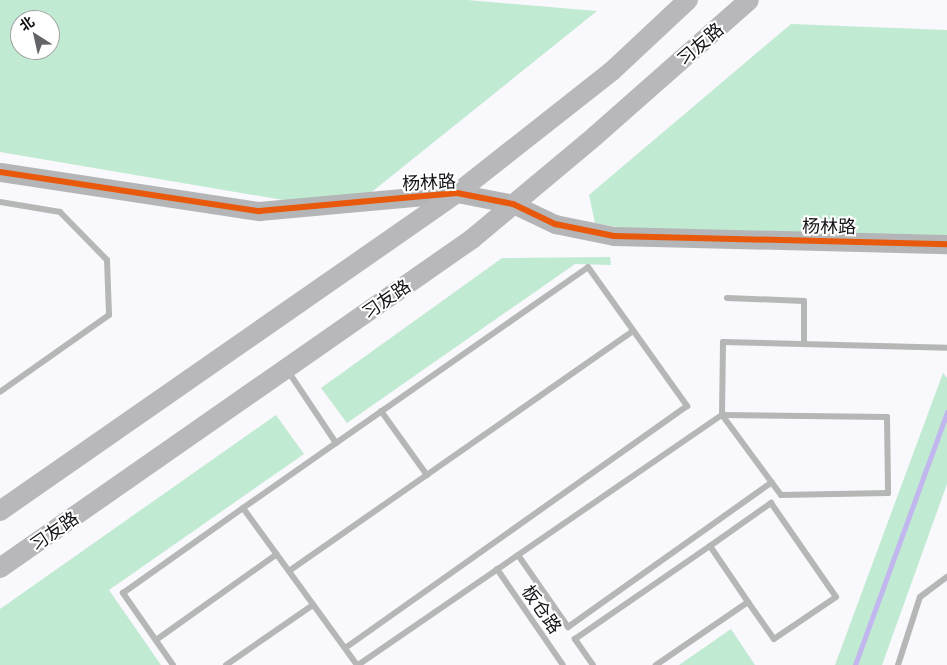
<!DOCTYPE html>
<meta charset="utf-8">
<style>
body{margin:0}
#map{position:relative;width:947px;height:665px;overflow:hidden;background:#f9f8fd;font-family:"Exo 2","Noto Sans SC",sans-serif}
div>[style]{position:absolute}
.green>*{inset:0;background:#c0ead1}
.stream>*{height:4.5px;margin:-2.25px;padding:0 2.25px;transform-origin:2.25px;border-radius:2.25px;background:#c1b6ee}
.lane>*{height:6px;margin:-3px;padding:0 3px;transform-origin:3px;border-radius:3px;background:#b5b6b6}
.secondary>*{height:19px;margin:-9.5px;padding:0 9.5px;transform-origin:9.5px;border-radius:9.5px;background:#b4b5b6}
.primary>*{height:20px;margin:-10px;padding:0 10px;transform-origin:10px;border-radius:10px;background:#b8b8ba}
.cycleway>*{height:6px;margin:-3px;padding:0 3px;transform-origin:3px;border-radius:3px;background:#e8590c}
span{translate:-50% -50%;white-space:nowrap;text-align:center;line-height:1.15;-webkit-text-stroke:4px #fff;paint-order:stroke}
.street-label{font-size:18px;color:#131317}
.north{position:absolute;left:10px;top:10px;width:50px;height:50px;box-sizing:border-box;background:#fff;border:1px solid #a1a1a2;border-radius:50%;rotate:325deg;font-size:14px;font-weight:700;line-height:20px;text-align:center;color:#131317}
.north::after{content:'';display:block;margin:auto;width:18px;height:22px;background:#646368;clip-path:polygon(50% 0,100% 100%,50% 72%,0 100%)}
</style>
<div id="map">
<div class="green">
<i style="clip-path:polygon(evenodd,0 0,467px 0,597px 11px,348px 211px,0 152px,0 0,20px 20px,50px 20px,50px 50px,20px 50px,20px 20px)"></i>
<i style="clip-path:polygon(791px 24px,947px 30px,947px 238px,639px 231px,595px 223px,589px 195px)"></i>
<i style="clip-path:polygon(610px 257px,611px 265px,575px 264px,347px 423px,321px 388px,502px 258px)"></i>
<i style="clip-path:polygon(943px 373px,947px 378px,947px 484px,882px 665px,835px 665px)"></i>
<i style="clip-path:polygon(276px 415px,304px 454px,109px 590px,161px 665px,0 665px,0 609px)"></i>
<i style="clip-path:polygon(731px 629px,755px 665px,679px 665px)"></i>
</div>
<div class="stream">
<i style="left:855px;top:665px;width:269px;rotate:-70deg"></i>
</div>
<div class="lane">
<i style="left:0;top:202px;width:61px;rotate:9.5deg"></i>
<i style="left:60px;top:212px;width:67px;rotate:45.6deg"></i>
<i style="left:107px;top:260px;width:55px;rotate:87.9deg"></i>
<i style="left:109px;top:315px;width:133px;rotate:144.8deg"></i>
<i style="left:727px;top:298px;width:77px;rotate:2.2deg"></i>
<i style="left:804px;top:301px;width:43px;rotate:90deg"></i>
<i style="left:381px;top:411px;width:79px;rotate:54.3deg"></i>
<i style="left:336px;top:443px;width:307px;rotate:-34.9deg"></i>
<i style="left:588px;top:267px;width:171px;rotate:54.5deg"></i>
<i style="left:687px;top:406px;width:419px;rotate:144.7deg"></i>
<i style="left:243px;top:508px;width:113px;rotate:-35deg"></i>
<i style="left:336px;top:443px;width:87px;rotate:-123.7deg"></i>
<i style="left:710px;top:546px;width:75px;rotate:-35.2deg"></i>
<i style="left:771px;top:503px;width:114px;rotate:55.3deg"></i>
<i style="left:836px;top:597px;width:75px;rotate:145.9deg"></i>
<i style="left:774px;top:639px;width:45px;rotate:-125.1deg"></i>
<i style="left:518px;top:555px;width:88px;rotate:55.2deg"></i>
<i style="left:568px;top:627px;width:250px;rotate:-35.4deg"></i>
<i style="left:497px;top:569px;width:116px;rotate:55.5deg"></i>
<i style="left:289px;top:571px;width:419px;rotate:-34.9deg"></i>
<i style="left:156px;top:640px;width:148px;rotate:-35.4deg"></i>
<i style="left:173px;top:665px;width:88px;rotate:-124.8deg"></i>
<i style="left:123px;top:593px;width:147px;rotate:-35.3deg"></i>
<i style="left:243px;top:508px;width:194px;rotate:54deg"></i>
<i style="left:226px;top:665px;width:106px;rotate:-34.6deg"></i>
<i style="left:358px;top:665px;width:442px;rotate:-34.5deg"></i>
<i style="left:722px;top:415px;width:165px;rotate:0.7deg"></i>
<i style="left:887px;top:417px;width:76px;rotate:89.2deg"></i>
<i style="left:888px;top:493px;width:107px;rotate:178.9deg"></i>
<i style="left:781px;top:495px;width:99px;rotate:-126.4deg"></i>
<i style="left:722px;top:415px;width:73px;rotate:-89.2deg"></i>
<i style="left:723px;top:342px;width:224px;rotate:1.5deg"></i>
<i style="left:593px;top:665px;width:32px;rotate:-125deg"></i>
<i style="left:575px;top:639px;width:164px;rotate:-34.6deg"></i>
<i style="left:710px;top:546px;width:68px;rotate:55.8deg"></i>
<i style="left:748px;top:602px;width:112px;rotate:145.6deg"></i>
<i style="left:898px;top:665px;width:71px;rotate:-72.1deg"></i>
<i style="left:920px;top:597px;width:34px;rotate:-37deg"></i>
</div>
<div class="secondary">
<i style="left:0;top:172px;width:262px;rotate:8.6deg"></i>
<i style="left:259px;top:211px;width:199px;rotate:-5.2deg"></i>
<i style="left:457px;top:193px;width:57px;rotate:11.1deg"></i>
<i style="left:513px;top:204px;width:47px;rotate:25.5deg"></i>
<i style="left:555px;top:224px;width:60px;rotate:11.5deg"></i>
<i style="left:614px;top:236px;width:333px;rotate:1.4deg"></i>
</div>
<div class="primary">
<i style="left:0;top:511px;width:557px;rotate:-34.83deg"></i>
<i style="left:457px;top:193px;width:197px;rotate:-38.2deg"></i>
<i style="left:612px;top:71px;width:104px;rotate:-43.1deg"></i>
<i style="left:0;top:568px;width:575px;rotate:-34.88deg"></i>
<i style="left:472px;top:239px;width:160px;rotate:-39.9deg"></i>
<i style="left:595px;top:136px;width:205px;rotate:-41.4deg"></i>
</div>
<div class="cycleway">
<i style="left:0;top:172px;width:262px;rotate:8.6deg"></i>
<i style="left:259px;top:211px;width:199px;rotate:-5.2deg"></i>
<i style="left:457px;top:193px;width:57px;rotate:11.1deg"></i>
<i style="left:513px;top:204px;width:47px;rotate:25.5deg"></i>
<i style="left:555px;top:224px;width:60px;rotate:11.5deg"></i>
<i style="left:614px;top:236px;width:333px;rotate:1.4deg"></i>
</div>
<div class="street-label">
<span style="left:700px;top:44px;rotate:-41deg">习友路</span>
<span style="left:429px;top:182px;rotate:-3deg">杨林路</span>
<span style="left:829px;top:226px;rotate:1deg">杨林路</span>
<span style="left:386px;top:299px;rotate:-35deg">习友路</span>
<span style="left:54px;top:531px;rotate:-35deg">习友路</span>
<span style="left:542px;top:609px;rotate:55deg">板仓路</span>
</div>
<div class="north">北</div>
</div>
